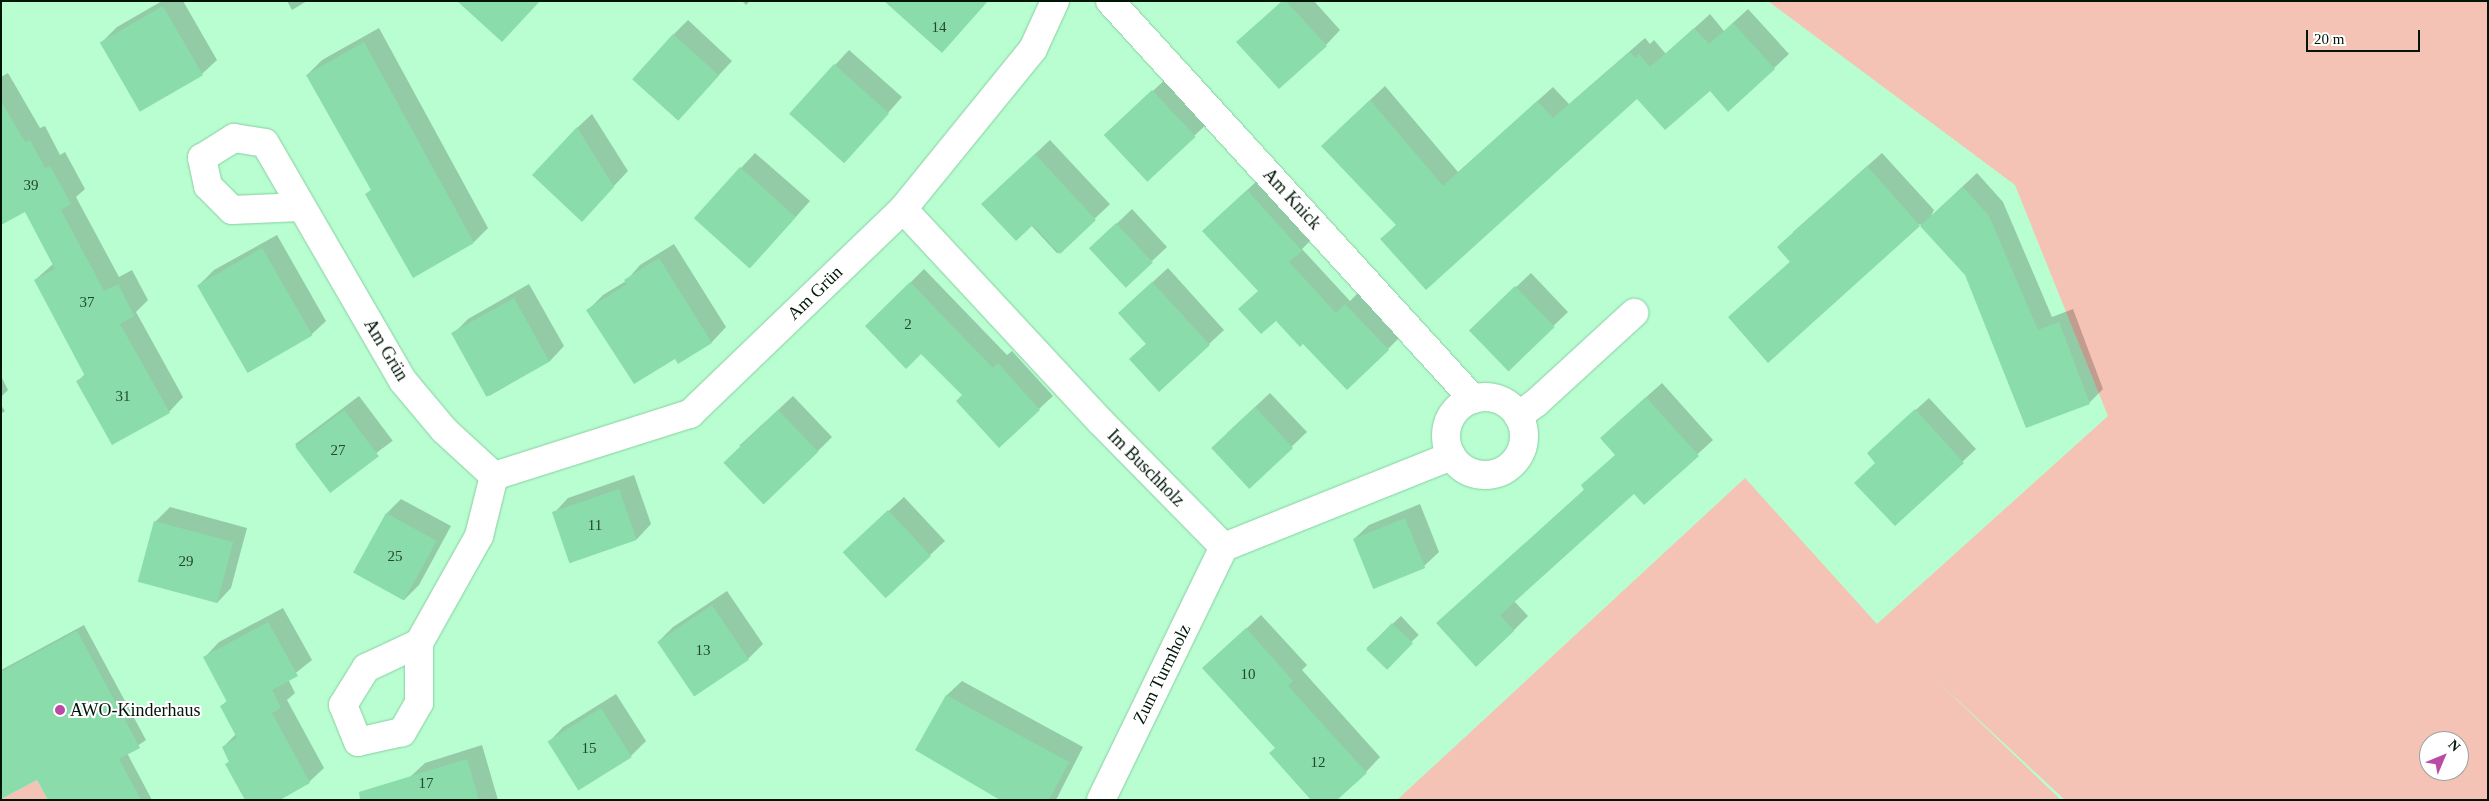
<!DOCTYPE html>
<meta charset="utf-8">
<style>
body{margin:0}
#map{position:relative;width:2489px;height:801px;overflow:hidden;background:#b8fed1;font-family:"Times New Roman",serif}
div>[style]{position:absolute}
.green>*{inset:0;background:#f4c3b5}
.shadow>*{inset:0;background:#0003;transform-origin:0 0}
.building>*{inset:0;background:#8addaa;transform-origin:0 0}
.roads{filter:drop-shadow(0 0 1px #89cea2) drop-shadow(0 0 1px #89cea2)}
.minor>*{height:28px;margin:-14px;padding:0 14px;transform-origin:14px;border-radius:14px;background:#fff}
.minor>.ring{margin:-14px;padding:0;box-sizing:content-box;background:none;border:28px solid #fff;border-radius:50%}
.dots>*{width:14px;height:14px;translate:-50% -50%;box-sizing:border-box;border:2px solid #fff;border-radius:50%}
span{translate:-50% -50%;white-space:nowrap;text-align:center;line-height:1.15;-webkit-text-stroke:4px #fff;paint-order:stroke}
.number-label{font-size:15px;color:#224830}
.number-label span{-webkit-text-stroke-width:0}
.street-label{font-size:18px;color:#001607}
.poi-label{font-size:18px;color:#001607}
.left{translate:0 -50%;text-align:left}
.frame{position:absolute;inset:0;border:2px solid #001607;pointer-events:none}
.north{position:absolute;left:2419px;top:731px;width:50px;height:50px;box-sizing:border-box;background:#fff;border:1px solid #99a29c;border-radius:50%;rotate:45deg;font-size:14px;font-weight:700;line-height:20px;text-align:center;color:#001607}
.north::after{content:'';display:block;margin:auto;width:18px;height:22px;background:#bb4aa5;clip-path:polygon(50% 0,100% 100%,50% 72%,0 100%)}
.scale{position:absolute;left:2306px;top:30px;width:114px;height:22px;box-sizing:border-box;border:2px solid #001607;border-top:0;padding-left:6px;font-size:15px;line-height:18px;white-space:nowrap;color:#001607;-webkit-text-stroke:4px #fff;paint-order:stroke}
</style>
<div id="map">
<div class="green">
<i style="clip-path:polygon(evenodd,1768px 1px,2488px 1px,2488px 800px,2065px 800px,1935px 679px,2061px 800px,1397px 800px,1745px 478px,1877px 624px,2108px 416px,2015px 185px,1768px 1px,2429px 741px,2459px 741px,2459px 771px,2429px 771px,2429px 741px)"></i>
<i style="clip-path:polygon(37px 780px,48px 800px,1px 800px,1px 799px)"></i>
</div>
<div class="shadow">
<i style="clip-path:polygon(162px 1px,183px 1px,217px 60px,202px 74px,102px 42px,117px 27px)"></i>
<i style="clip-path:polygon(287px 1px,307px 1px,292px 10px)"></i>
<i style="clip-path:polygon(742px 1px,750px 1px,746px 5px)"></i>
<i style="clip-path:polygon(1282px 1px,1314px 1px,1340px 30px,1326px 45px)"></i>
<i style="clip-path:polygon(1748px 9px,1789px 54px,1774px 68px,1710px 89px,1637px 97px,1382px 239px,1397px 224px,1337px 131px,1385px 86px,1458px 172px,1553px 87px,1569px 104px,1645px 38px,1650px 44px,1654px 40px,1666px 54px,1710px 14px,1724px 31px)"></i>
<i style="clip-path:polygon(688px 20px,732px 61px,692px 104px,673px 35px)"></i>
<i style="clip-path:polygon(379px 28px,488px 228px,474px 242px,367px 194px,372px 189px,307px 75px,322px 60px)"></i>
<i style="clip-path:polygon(849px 50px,902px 97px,859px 146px,835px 65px)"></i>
<i style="clip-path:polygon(8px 73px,40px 128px,45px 126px,60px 155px,65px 152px,85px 189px,76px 197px,119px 277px,132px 270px,148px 300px,136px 312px,183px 397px,169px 412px,78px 381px,86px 373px,35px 280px,53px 264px,26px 211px,1px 215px,1px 77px)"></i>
<i style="clip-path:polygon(1168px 77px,1210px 121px,1147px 180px,1120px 121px)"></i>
<i style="clip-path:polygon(592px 114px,628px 171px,596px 205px,577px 128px)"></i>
<i style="left:1050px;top:140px;width:88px;height:72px;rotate:47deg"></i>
<i style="clip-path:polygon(755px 153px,810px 201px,751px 267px,741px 168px)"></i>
<i style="clip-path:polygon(1882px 153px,1934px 210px,1931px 216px,1977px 173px,2003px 202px,2052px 317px,2073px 309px,2103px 389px,2089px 403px,1920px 224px,1769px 361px,1729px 317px,1791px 261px,1793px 232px)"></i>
<i style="clip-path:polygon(1260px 178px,1314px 237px,1302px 249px,1350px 301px,1359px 292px,1401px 336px,1388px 349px,1259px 291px,1217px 218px)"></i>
<i style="clip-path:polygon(1132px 209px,1167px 247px,1152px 261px,1106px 234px)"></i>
<i style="clip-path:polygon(277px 235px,326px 321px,311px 335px,199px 285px,214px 270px)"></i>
<i style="clip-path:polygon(674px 244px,726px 327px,712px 342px,679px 362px,675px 357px,588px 310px,603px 295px,626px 281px,640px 265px)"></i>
<i style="clip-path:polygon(1168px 268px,1224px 330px,1209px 344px,1130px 359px,1147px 343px,1134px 299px)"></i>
<i style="clip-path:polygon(924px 269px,1007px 355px,1012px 351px,1053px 396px,1039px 409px,964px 395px,921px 352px,867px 326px)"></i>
<i style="clip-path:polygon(1531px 273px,1568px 312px,1508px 369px,1485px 316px)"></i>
<i style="clip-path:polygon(529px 284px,564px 346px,550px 361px,489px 396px,453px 334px,468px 319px)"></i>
<i style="clip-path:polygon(1px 376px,8px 390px,1px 397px)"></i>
<i style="clip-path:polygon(1662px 383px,1713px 440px,1644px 503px,1635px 492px,1514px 601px,1528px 616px,1513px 631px,1453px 609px,1585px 489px,1616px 454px,1616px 424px)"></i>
<i style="clip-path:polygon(1270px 393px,1307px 432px,1249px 487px,1227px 433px)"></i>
<i style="left:359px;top:396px;width:56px;height:80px;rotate:53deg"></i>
<i style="clip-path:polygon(793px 396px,832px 437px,817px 452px,739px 446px)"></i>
<i style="clip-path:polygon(1929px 398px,1976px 449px,1895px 524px,1877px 462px,1881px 441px)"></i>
<i style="clip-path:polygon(1px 405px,5px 411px,1px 414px)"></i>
<i style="clip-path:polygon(634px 475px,651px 524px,637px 539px,571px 562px,554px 513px,568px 498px)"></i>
<i style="clip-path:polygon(904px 497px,945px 541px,886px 596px,860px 537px)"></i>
<i style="clip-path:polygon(401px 499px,451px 526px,419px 585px,404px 600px,387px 513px)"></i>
<i style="clip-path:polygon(1420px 504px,1439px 552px,1424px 566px,1374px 587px,1354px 539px,1369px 525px)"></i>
<i style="clip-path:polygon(170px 507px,247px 528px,231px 588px,217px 603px,155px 522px)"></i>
<i style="clip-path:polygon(727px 591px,763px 644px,748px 659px,658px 642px,673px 627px)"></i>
<i style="clip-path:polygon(283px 608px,312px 660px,288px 679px,295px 693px,287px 700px,324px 768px,309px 782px,226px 764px,230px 761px,223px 747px,236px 734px,221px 706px,228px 700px,205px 657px,219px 642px)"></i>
<i style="clip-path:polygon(1261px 615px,1307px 665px,1302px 670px,1380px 757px,1366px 772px,1276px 747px,1219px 654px)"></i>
<i style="left:1401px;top:616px;width:26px;height:47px;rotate:47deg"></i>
<i style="clip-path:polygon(84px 625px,146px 740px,127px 753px,152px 800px,49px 800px,38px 778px,1px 798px,1px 670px)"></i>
<i style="clip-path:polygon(962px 681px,1083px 747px,1056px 800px,1006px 800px,917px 750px,947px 695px)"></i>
<i style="clip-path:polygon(616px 694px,646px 741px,631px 756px,549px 742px,563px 727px)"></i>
<i style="clip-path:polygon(482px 745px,498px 800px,417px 800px,410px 777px,425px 763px)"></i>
</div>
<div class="building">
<i style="clip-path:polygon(457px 1px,540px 1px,502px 42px)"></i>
<i style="clip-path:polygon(884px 1px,988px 1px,942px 53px)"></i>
<i style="clip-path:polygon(1282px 1px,1286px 1px,1327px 46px,1279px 89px,1236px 42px)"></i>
<i style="left:163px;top:6px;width:80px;height:73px;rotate:60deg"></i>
<i style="clip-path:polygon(1733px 23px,1775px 69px,1728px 112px,1710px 91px,1665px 130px,1637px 99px,1426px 290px,1380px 239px,1396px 225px,1321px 146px,1370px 100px,1443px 186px,1537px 101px,1553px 118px,1630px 52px,1635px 58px,1639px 54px,1650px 67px,1694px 28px,1709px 44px)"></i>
<i style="left:673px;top:34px;width:62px;height:61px;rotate:42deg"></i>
<i style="clip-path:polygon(364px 42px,474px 243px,413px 278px,365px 194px,371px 190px,306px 75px)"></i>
<i style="left:834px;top:64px;width:74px;height:67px;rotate:42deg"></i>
<i style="left:1152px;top:90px;width:64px;height:66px;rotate:47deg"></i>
<i style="clip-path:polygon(1px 101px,25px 142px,30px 140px,45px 168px,50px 166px,71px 204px,61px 210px,104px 291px,118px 284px,134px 316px,120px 324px,170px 413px,112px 445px,76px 381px,85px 376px,34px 280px,55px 269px,25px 212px,1px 225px)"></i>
<i style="clip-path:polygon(577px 127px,614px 187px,582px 222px,532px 175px)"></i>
<i style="clip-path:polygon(1035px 154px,1096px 220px,1060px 254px,1033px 225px,1016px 241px,981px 204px)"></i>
<i style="clip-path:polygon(1867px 166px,1920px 226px,1768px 363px,1728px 317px,1790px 262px,1777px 247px)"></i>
<i style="left:740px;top:167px;width:75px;height:69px;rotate:42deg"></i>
<i style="clip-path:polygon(1963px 187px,1989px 216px,2038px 330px,2059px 322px,2090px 404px,2026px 428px,1965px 275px,1920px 226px)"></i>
<i style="clip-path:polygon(1247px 190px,1302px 251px,1289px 262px,1336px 313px,1345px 304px,1389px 350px,1347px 390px,1303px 344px,1300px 347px,1276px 321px,1261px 334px,1238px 309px,1258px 291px,1202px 231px)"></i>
<i style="left:1116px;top:223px;width:54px;height:37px;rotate:47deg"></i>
<i style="left:262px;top:248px;width:101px;height:75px;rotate:60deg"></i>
<i style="clip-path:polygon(659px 258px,712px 343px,678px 364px,675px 359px,634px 384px,586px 310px,627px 284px,624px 280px)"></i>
<i style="clip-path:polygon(910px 282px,993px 368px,998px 363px,1040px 410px,999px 448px,956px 401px,962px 395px,921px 354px,906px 369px,865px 326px)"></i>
<i style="clip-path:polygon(1152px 282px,1210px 345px,1159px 392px,1129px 359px,1146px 344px,1118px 313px)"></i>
<i style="left:1515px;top:286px;width:57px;height:64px;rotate:46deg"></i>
<i style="left:514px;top:298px;width:73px;height:72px;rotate:61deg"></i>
<i style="clip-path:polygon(1646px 397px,1699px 456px,1644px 505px,1634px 494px,1500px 615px,1514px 631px,1476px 667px,1436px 623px,1584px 490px,1581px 485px,1615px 455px,1600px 438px)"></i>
<i style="left:1255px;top:407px;width:56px;height:60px;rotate:47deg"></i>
<i style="clip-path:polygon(1915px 409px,1964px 463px,1895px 526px,1854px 483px,1875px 463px,1867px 453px)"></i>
<i style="left:344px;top:410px;width:58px;height:61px;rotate:53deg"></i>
<i style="left:778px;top:410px;width:58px;height:76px;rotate:46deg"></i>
<i style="left:619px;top:489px;width:54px;height:71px;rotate:71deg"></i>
<i style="left:888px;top:510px;width:63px;height:62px;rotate:47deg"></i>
<i style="left:386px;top:513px;width:58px;height:68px;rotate:29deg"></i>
<i style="left:1405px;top:518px;width:54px;height:56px;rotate:68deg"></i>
<i style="left:154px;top:521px;width:82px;height:63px;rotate:15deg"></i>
<i style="left:712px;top:605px;width:66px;height:66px;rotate:56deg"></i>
<i style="clip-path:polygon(268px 622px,298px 676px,272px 690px,281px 708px,272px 713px,310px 783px,280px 800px,245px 800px,225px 764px,229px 762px,222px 747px,237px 738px,220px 706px,227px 702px,203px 657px)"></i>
<i style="left:1392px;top:623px;width:29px;height:37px;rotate:44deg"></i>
<i style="clip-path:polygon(1246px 628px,1293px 681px,1288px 686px,1367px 773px,1337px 800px,1311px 800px,1269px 753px,1275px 748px,1202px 668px)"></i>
<i style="clip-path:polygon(77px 631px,140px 748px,119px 759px,141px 800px,48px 800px,37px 780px,1px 799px,1px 672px)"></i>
<i style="clip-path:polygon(946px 695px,1069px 762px,1049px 800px,1000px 800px,915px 750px)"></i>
<i style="left:601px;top:708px;width:58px;height:63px;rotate:58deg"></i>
<i style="clip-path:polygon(467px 759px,479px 800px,360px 800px,359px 792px)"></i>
</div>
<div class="roads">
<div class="minor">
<i style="left:1110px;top:1px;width:539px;rotate:47.63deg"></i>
<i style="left:301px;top:207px;width:69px;rotate:177.5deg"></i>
<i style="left:232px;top:210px;width:34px;rotate:-135deg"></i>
<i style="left:208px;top:186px;width:29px;rotate:-102deg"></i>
<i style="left:202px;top:158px;width:38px;rotate:-32deg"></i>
<i style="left:234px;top:138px;width:31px;rotate:9deg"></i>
<i style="left:265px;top:143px;width:275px;rotate:59.9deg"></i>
<i style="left:403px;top:381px;width:64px;rotate:50.1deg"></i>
<i style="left:444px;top:430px;width:68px;rotate:42.6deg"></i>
<i style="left:494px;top:476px;width:206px;rotate:-17.6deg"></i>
<i style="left:690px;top:414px;width:296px;rotate:-43.9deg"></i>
<i style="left:903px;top:209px;width:206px;rotate:-50.9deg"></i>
<i style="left:1033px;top:49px;width:53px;rotate:-65.4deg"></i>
<i style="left:903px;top:209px;width:291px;rotate:47.1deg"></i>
<i style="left:1101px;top:422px;width:175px;rotate:45.5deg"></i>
<i class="ring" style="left:1446px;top:397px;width:50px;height:50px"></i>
<i style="left:1518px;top:416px;width:24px;rotate:-36deg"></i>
<i style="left:1537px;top:402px;width:132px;rotate:-42.5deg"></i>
<i style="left:1224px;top:547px;width:245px;rotate:-21.8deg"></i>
<i style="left:419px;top:643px;width:60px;rotate:90deg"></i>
<i style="left:419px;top:703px;width:34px;rotate:120deg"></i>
<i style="left:402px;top:732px;width:45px;rotate:167.2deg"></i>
<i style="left:358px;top:742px;width:40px;rotate:-112deg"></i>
<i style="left:343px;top:705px;width:44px;rotate:-58.1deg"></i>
<i style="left:366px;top:668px;width:59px;rotate:-25.3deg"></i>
<i style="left:419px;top:643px;width:123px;rotate:-60.7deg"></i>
<i style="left:479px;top:536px;width:62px;rotate:-76deg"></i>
<i style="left:1101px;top:800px;width:281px;rotate:-64.1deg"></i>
</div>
</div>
<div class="dots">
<i style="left:60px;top:710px;background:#bb4aa5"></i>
</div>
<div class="number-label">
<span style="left:939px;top:28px">14</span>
<span style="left:31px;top:186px">39</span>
<span style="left:87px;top:303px">37</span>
<span style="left:908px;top:325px">2</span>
<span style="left:123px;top:397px">31</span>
<span style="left:338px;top:451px">27</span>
<span style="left:595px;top:526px">11</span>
<span style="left:395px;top:557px">25</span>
<span style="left:186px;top:562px">29</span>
<span style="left:703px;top:651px">13</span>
<span style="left:1248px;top:675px">10</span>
<span style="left:589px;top:749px">15</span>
<span style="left:1318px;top:763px">12</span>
<span style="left:426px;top:784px">17</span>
</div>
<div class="street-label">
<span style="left:1292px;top:199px;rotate:47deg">Am Knick</span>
<span style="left:815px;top:293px;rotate:-44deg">Am Grün</span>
<span style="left:386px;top:350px;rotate:59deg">Am Grün</span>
<span style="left:1146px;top:468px;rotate:45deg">Im Buschholz</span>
<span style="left:1162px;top:674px;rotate:-64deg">Zum Turmholz</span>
</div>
<div class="poi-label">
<span class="left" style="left:70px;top:710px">AWO-Kinderhaus</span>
</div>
<div class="frame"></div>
<div class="north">N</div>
<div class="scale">20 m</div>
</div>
